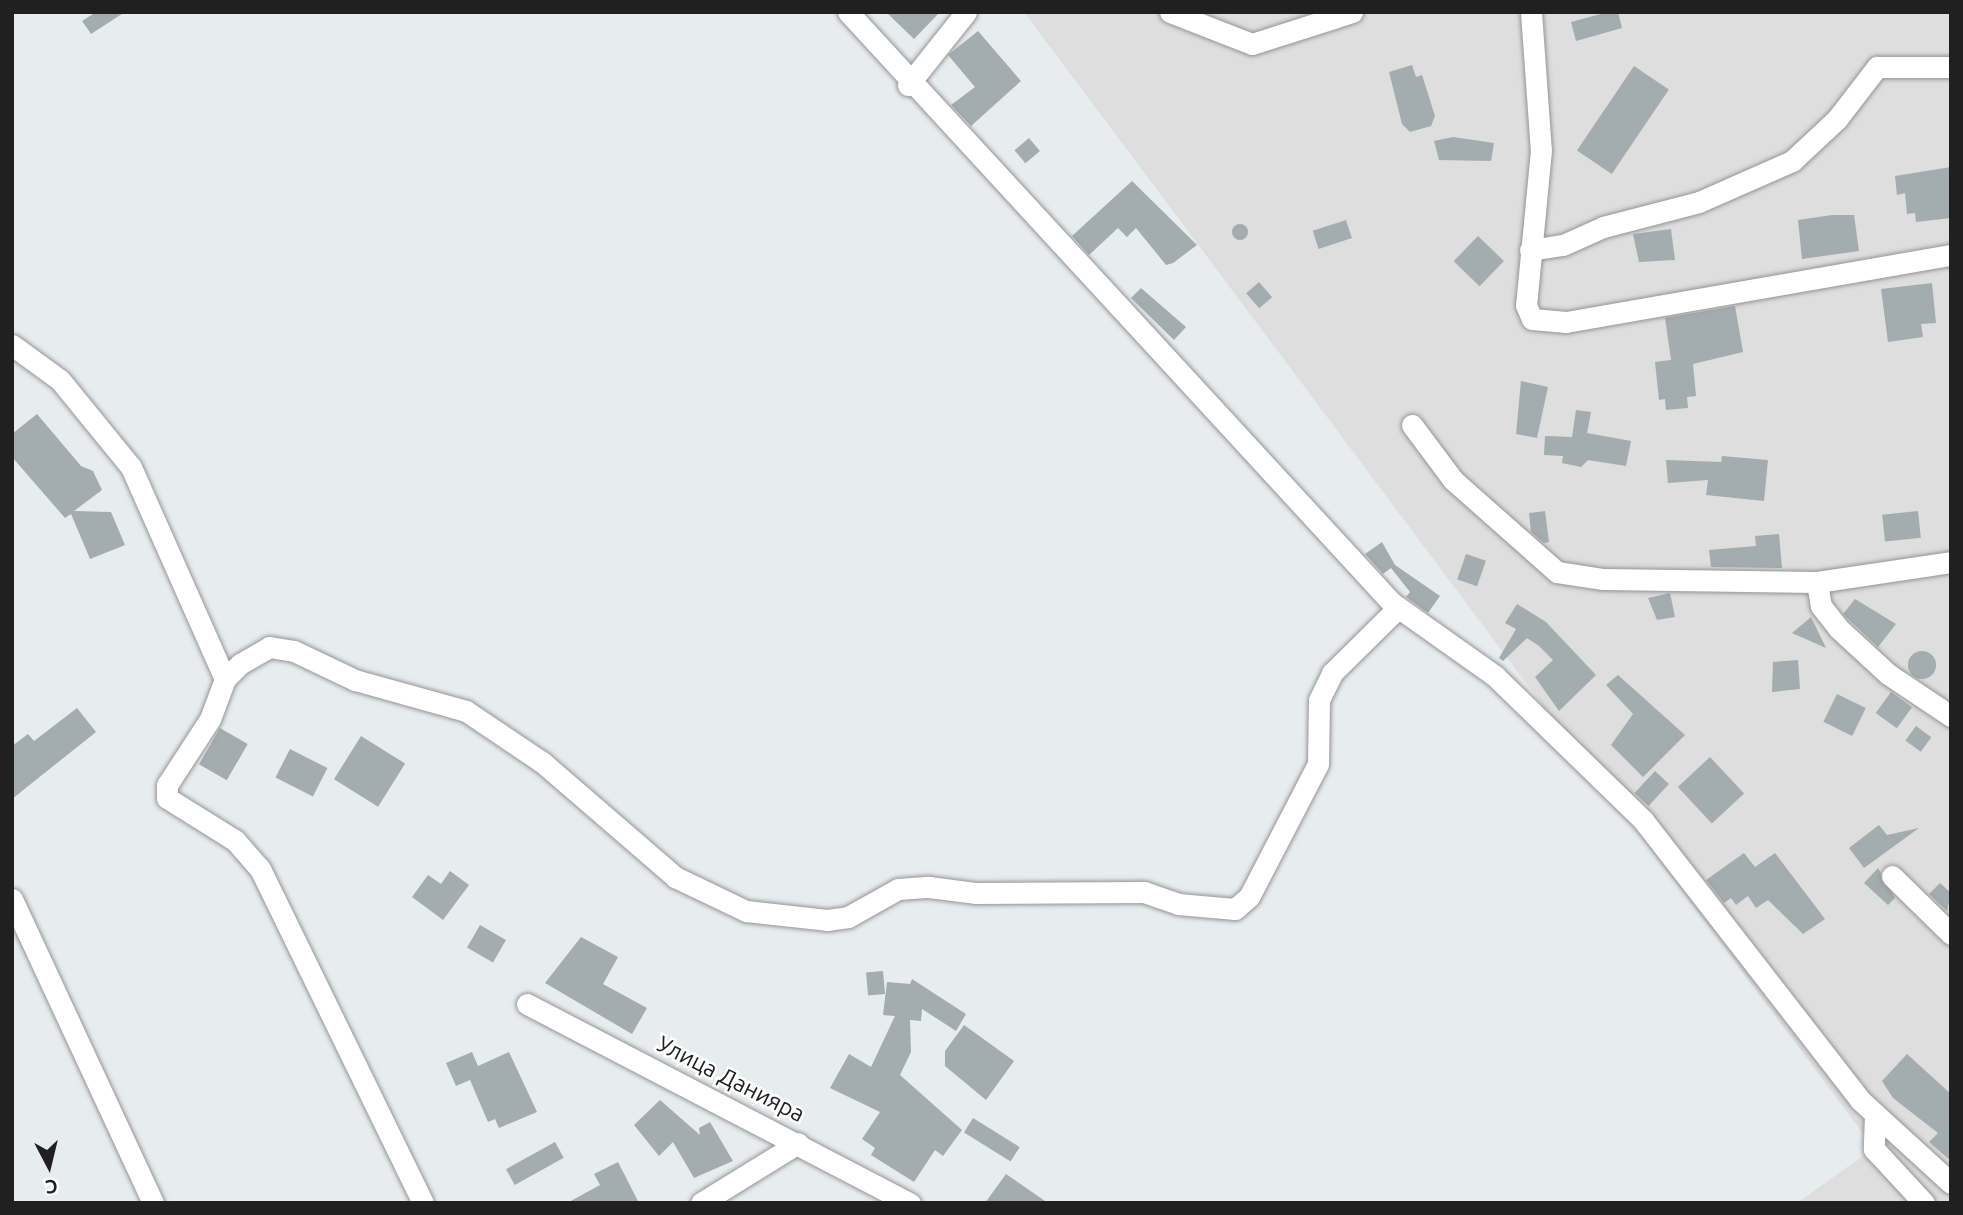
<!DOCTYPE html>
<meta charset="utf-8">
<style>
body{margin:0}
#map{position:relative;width:1963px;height:1215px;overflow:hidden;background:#e7ecef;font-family:Ubuntu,sans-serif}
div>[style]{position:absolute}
.residential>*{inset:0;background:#dddedd}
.building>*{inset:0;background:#a3acae;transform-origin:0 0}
.round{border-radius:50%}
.roads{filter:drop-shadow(0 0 2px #949494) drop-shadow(0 0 2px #949494)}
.minor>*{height:21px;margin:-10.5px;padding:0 10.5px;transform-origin:10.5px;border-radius:10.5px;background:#fff}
span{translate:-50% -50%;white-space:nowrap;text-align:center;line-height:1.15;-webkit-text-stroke:5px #fff;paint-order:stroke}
.street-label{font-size:23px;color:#202020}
.frame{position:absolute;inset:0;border:14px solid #202020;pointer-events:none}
.north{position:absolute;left:14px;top:1131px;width:70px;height:70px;-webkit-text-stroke:5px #fff;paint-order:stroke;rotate:173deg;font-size:19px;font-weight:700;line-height:28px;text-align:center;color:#202020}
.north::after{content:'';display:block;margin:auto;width:24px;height:32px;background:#202020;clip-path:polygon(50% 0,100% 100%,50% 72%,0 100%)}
</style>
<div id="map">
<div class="residential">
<i style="clip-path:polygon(1024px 12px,1951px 12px,1951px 1203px,1797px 1203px,1874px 1148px)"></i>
</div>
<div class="building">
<i style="clip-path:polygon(96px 12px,125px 12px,91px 34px,82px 21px)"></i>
<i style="clip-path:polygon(886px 12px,940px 12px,914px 39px)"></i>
<i style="clip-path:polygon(1608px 12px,1618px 12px,1622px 28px,1576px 41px,1571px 22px)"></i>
<i style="clip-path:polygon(978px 31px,1021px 81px,971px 126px,951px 105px,975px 87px,948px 55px)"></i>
<i style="clip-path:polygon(1412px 65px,1416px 77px,1422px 75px,1435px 116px,1431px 126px,1410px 132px,1402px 124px,1389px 72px)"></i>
<i style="left:1634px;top:66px;width:42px;height:102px;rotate:34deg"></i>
<i style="clip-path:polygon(1453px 137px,1494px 143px,1491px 161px,1439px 160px,1434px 141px)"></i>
<i style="left:1029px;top:138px;width:17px;height:19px;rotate:50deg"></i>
<i style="clip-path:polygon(1951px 167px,1951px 218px,1916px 222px,1915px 213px,1907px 214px,1905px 193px,1897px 195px,1895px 176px)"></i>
<i style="clip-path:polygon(1132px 181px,1197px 245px,1173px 263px,1166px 265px,1136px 228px,1127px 237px,1118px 228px,1089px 255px,1072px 236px)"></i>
<i style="clip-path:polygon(1832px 215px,1854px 215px,1859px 251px,1802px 259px,1798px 220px)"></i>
<i style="left:1346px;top:220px;width:19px;height:35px;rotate:72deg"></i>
<i class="round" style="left:1232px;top:224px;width:16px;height:16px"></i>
<i style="clip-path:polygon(1671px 229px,1675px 260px,1639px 262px,1633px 234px)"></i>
<i style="left:1478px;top:236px;width:36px;height:35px;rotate:44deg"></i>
<i style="left:1259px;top:282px;width:20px;height:17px;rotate:49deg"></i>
<i style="clip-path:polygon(1932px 283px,1936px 323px,1921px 324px,1923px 337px,1888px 342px,1881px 289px)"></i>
<i style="clip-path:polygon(1141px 288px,1186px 327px,1174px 340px,1131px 298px)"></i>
<i style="clip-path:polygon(1735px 306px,1743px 352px,1693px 364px,1696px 396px,1687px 397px,1688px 408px,1666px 410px,1665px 399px,1659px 400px,1655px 362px,1671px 360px,1665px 318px)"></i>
<i style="clip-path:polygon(1521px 381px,1548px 387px,1537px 438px,1516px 434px)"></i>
<i style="clip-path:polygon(1576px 410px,1591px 412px,1587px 433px,1631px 441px,1626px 466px,1588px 460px,1581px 467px,1562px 463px,1563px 456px,1544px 455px,1545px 436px,1572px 437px)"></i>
<i style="clip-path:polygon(37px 414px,81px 466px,93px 471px,102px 490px,74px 511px,111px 512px,125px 545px,90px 559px,71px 514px,65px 518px,12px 457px,12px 434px)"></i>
<i style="clip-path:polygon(1722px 456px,1768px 460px,1764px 501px,1706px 495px,1708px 480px,1668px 483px,1666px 460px,1721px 462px)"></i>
<i style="clip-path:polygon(1545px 511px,1549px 542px,1544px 543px,1531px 532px,1529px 513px)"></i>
<i style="left:1918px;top:511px;width:27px;height:36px;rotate:84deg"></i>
<i style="clip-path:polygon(1779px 534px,1782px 568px,1711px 567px,1709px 550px,1756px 546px,1755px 536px)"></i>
<i style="clip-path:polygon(1382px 542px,1395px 565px,1440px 596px,1428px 613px,1406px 597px,1410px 592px,1391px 568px,1383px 574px,1365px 554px)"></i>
<i style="left:1466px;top:554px;width:21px;height:27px;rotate:19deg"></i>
<i style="clip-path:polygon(1670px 593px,1675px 617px,1657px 620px,1648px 598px)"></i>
<i style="clip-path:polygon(1855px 599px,1896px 624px,1878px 647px,1843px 614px)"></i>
<i style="clip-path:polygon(1517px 604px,1546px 622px,1596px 675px,1559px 711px,1535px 677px,1553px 660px,1539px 646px,1527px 638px,1503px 661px,1499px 658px,1516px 629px,1505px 623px)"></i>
<i style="clip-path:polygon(1811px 617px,1826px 648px,1792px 633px)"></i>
<i class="round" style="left:1908px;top:651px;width:28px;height:28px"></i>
<i style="clip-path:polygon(1798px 660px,1800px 689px,1772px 692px,1773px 662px)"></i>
<i style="clip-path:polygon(1618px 675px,1685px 735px,1643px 777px,1611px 745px,1633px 714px,1606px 685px)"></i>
<i style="left:1891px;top:692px;width:26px;height:26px;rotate:36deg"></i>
<i style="left:1837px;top:694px;width:32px;height:31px;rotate:26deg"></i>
<i style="clip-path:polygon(77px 708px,96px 732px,12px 799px,12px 746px,28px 734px,34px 741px)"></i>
<i style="left:1916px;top:726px;width:19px;height:18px;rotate:36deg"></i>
<i style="left:220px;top:728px;width:32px;height:42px;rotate:30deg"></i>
<i style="left:361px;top:736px;width:52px;height:51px;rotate:32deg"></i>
<i style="left:290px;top:749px;width:42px;height:32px;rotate:27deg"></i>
<i style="left:1710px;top:757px;width:50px;height:44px;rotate:47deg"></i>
<i style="left:1655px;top:771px;width:19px;height:30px;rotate:43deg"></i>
<i style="clip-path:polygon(1879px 825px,1887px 835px,1919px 828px,1864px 868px,1849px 848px)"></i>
<i style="clip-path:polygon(1744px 853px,1755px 867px,1775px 853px,1825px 919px,1803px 934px,1768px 900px,1756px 908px,1748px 896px,1736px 905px,1731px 898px,1724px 903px,1706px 880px)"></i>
<i style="clip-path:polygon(1878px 868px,1895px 898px,1888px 905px,1864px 883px)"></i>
<i style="clip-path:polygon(450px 871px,469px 885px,443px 920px,412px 897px,428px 875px,441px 884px)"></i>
<i style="clip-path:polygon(1940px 883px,1951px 893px,1947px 911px,1929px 894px)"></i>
<i style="left:480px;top:925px;width:30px;height:26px;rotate:30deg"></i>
<i style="clip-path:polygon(581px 937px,618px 957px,603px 984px,647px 1008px,632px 1034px,545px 983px)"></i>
<i style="left:883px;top:971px;width:23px;height:17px;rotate:85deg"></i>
<i style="clip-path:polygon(912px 979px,966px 1014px,956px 1031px,922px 1009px,921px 1021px,910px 1020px,911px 1052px,900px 1075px,962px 1130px,943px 1156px,935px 1150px,914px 1182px,871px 1155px,875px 1148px,862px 1139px,880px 1112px,830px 1088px,849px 1054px,871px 1067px,895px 1016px,883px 1015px,887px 982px,910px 984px)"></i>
<i style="clip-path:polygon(964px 1025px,1014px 1061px,986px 1100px,945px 1066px,945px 1051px)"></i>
<i style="clip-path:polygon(472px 1052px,478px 1066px,509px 1052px,537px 1112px,499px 1128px,495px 1119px,488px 1122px,470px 1080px,456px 1086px,446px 1063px)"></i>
<i style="clip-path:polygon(1907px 1054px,1951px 1094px,1951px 1161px,1929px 1142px,1938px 1133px,1893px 1098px,1882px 1081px)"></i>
<i style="clip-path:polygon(660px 1100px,700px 1135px,699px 1128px,710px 1122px,733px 1161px,694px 1178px,673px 1142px,659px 1156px,634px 1125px)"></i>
<i style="left:973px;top:1118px;width:55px;height:17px;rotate:32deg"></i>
<i style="left:555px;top:1142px;width:18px;height:56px;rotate:61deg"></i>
<i style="clip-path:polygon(618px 1162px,639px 1203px,567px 1203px,600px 1185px,594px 1174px)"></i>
<i style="clip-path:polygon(1006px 1174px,1048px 1203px,985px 1203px)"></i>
</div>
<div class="roads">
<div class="minor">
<i style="left:848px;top:12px;width:803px;rotate:47.37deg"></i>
<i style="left:1392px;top:603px;width:126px;rotate:35.3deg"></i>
<i style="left:1495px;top:676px;width:206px;rotate:44.2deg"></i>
<i style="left:1643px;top:820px;width:354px;rotate:52.2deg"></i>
<i style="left:1860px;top:1100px;width:123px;rotate:42.4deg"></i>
<i style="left:1170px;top:12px;width:88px;rotate:21.3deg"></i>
<i style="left:1252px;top:44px;width:105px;rotate:-17.7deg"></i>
<i style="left:1531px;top:12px;width:138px;rotate:85.9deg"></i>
<i style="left:1541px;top:150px;width:156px;rotate:95.5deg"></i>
<i style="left:1526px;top:305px;width:15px;rotate:67deg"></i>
<i style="left:1532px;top:319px;width:34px;rotate:5deg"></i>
<i style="left:1566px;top:322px;width:391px;rotate:-9.9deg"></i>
<i style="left:908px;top:85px;width:93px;rotate:-51.5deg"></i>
<i style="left:1530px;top:250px;width:33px;rotate:-9deg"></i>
<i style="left:1563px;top:245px;width:44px;rotate:-24.2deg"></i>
<i style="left:1603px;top:227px;width:99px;rotate:-14.6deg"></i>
<i style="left:1699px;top:202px;width:102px;rotate:-23.8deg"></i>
<i style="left:1792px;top:161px;width:62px;rotate:-43deg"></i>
<i style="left:1837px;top:119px;width:66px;rotate:-52.4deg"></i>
<i style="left:1877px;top:67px;width:74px"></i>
<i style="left:12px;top:345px;width:59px;rotate:36.1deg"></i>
<i style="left:60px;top:380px;width:112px;rotate:50.8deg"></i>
<i style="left:131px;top:467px;width:232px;rotate:66.1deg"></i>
<i style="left:1412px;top:425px;width:69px;rotate:53.3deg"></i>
<i style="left:1453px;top:480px;width:139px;rotate:41.5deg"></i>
<i style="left:1557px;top:572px;width:47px;rotate:8.7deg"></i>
<i style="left:1603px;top:579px;width:214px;rotate:0.8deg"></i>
<i style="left:1817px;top:582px;width:24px;rotate:81deg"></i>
<i style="left:1821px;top:606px;width:28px;rotate:52deg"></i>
<i style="left:1838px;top:628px;width:68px;rotate:42.6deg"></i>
<i style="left:1888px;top:674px;width:76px;rotate:33.7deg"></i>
<i style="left:1817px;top:582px;width:135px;rotate:-8.5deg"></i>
<i style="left:1892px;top:876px;width:83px;rotate:44.5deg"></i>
<i style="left:12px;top:899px;width:335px;rotate:65.1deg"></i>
<i style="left:527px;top:1004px;width:432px;rotate:27.5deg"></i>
<i style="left:1875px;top:1114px;width:35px;rotate:92deg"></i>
<i style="left:1874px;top:1149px;width:74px;rotate:47.2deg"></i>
<i style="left:423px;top:1203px;width:372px;rotate:-116deg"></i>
<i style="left:260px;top:869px;width:37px;rotate:-131deg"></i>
<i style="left:236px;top:841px;width:81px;rotate:-148.1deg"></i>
<i style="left:167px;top:798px;width:13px;rotate:-90deg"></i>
<i style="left:167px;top:785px;width:79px;rotate:-56.9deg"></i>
<i style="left:210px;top:719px;width:43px;rotate:-69.4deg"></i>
<i style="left:225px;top:679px;width:21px;rotate:-45deg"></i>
<i style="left:240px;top:664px;width:34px;rotate:-30deg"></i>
<i style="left:269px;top:647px;width:25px;rotate:9deg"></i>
<i style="left:294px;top:651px;width:68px;rotate:25.4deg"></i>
<i style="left:355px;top:680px;width:115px;rotate:15.6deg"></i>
<i style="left:466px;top:711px;width:92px;rotate:33.9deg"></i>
<i style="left:542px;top:762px;width:176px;rotate:40.8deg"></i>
<i style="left:675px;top:877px;width:79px;rotate:25.6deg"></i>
<i style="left:746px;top:911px;width:81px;rotate:6.3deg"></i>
<i style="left:827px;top:920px;width:21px;rotate:-8deg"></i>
<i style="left:848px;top:917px;width:57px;rotate:-29.2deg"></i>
<i style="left:898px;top:889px;width:31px;rotate:-4deg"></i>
<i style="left:929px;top:887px;width:46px;rotate:7.4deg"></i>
<i style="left:975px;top:893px;width:169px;rotate:-0.3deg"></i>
<i style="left:1144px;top:892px;width:36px;rotate:19deg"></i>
<i style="left:1178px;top:904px;width:57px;rotate:5deg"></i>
<i style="left:1235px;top:909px;width:18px;rotate:-41deg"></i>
<i style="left:1249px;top:897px;width:150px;rotate:-62.6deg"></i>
<i style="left:1318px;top:764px;width:64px;rotate:-89.1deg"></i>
<i style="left:1319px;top:700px;width:30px;rotate:-64deg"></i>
<i style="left:1332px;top:673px;width:93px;rotate:-44.6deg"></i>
<i style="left:701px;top:1203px;width:114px;rotate:-31.7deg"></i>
</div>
</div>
<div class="street-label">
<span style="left:731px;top:1079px;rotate:27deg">Улица Данияра</span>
</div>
<div class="frame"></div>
<div class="north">С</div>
</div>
